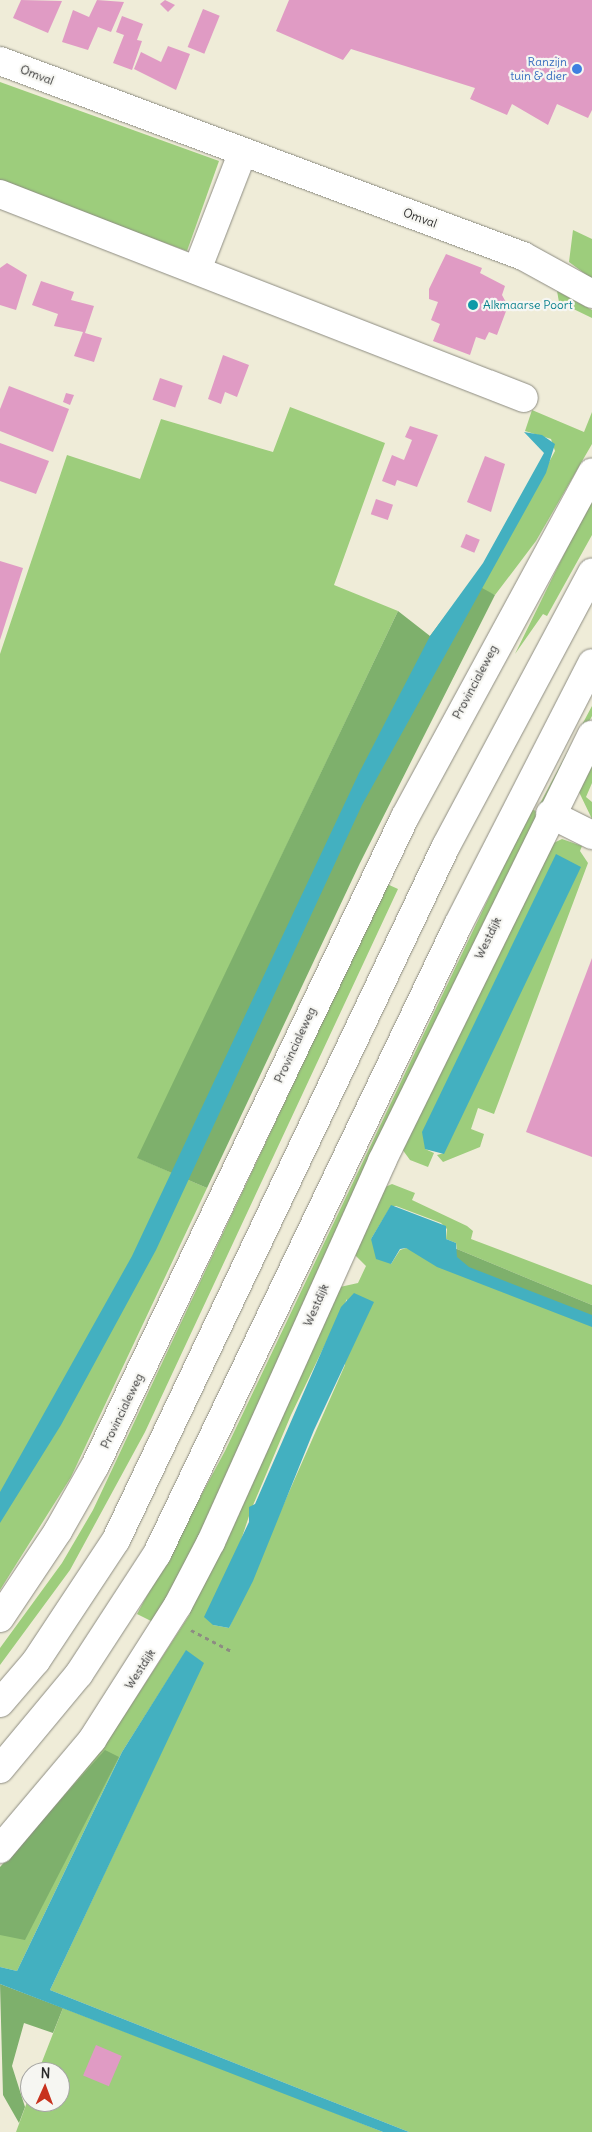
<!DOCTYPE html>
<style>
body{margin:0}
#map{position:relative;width:592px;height:2132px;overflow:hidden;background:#efecd8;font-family:Delius,sans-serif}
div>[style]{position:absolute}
.green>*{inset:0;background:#9dcd7c}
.forest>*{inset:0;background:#7eb06c}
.water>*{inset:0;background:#43b0c0}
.building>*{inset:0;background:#e09bc4;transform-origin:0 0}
.path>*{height:3px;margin-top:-1.5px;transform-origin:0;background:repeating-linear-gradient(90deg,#8d8c82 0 4px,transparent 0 8px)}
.roads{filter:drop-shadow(0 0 1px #8d8c82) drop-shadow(0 0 1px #8d8c82)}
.minor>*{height:28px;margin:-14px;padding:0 14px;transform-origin:14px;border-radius:14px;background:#fff}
.major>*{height:28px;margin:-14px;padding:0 14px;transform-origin:14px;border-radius:14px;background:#fff}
.dots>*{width:14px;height:14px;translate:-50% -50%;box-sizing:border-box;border:2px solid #f6f6f2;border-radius:50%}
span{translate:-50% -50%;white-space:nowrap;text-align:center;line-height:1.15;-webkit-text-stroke:4.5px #f6f6f2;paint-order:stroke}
.shop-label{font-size:12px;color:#366cbe}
.right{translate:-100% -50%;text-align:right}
.street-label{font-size:12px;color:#2b2b2b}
.culture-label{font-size:12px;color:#0d838f}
.left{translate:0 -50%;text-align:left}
.north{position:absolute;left:20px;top:2062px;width:50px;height:50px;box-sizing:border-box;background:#f6f6f2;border:1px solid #a5a5a2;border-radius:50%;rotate:2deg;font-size:14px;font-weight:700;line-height:20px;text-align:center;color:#2b2b2b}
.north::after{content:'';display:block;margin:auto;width:18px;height:22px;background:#c8321e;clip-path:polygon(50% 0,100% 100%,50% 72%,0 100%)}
</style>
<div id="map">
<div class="green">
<i style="clip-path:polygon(0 82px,219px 161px,187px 251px,0 183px)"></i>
<i style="clip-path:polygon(573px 230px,592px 239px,592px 279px,569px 262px)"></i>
<i style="clip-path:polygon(557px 291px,592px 310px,592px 318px,559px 302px)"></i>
<i style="clip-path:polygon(290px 407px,385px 443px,334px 585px,398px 611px,138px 1158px,207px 1188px,71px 1477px,0 1590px,0 654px,67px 455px,140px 479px,161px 419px,273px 452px)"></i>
<i style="clip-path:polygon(532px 410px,584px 432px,592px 412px,592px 444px,536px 541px,495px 595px,481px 589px,555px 451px,551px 439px,525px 431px)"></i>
<i style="clip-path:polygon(592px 497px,592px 535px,547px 616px,543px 614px,515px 654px)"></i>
<i style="clip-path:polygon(592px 706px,592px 716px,528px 836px,227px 1486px,157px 1624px,137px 1614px,225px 1451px,531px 809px,536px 811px)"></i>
<i style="clip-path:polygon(592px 758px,592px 783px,586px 797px,592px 802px,592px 819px,579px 792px)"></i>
<i style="clip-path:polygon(562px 839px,582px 846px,580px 851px,588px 863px,494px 1114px,478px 1108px,471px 1129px,484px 1134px,480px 1147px,443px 1162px,437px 1155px,444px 1153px,425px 1149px,434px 1153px,428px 1167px,410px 1160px,402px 1149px,547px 846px)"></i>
<i style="clip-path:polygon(387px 884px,398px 889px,145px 1432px,70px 1570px,0 1665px,0 1648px,62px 1563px,93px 1510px)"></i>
<i style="clip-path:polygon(evenodd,392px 1184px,415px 1193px,412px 1200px,467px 1226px,473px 1231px,471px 1239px,592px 1285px,592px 1305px,457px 1249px,456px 1243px,446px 1239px,447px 1229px,441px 1223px,396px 1206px,391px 1206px,371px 1239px,391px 1264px,400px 1250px,406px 1248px,592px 1322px,592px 2132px,409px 2132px,50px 1990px,203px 1663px,186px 1651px,122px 1752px,17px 1971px,0 1967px,0 1871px,124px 1716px,190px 1614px,187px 1605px,340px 1287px,358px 1283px,366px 1266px,352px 1252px,383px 1188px,392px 1184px,347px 1299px,345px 1365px,229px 1628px,213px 1625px,251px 1510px,291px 1415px,347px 1299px)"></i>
<i style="clip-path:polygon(63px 2008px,293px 2096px,383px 2132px,16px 2132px,30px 2094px,30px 2102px,60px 2102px,60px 2072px,38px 2072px)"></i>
</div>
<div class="forest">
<i style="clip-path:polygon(471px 582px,495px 595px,360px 863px,207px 1188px,137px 1158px,398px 611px,430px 636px)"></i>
<i style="clip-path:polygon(457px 1249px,592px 1305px,592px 1322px,422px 1257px)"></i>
<i style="clip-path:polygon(105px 1750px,119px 1757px,25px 1940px,0 1935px,0 1867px)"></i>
<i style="clip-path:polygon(0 1984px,63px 2008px,53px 2033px,24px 2023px,12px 2066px,25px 2107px,19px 2123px,3px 2095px)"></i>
</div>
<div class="water">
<i style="clip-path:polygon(524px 432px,542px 435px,555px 444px,546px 473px,362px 805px,156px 1250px,61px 1425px,0 1523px,0 1492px,132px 1256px,359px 773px,430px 636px,483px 563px,544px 453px)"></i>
<i style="clip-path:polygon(556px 854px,581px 867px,444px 1154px,425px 1149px,422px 1132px)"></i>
<i style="clip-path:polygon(391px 1205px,446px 1226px,446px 1239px,456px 1243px,457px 1257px,469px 1267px,592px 1315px,592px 1327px,437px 1267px,406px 1248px,400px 1249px,391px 1264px,376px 1259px,371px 1239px)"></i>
<i style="clip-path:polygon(354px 1293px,374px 1302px,314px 1430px,253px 1581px,229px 1628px,213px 1625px,204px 1617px,249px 1522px,249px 1507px,255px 1504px,341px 1307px)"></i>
<i style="clip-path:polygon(186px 1650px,204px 1663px,50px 1990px,409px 2132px,383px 2132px,0 1984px,0 1967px,17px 1971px,122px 1752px)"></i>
</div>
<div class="building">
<i style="clip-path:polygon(21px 0,62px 1px,48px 33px,13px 18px)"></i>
<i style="clip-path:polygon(97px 0,124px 2px,111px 32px,98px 27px,88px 50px,62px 42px,73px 10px,89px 17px)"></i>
<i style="clip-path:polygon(165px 0,175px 5px,168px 12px,160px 4px)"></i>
<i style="clip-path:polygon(289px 0,592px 0,592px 110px,588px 118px,557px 104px,548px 125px,512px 104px,507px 115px,470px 99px,475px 88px,351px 49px,343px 60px,276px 31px)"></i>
<i style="left:203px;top:9px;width:18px;height:41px;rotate:22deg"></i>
<i style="clip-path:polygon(122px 16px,143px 24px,137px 40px,142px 41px,132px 70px,113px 63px,124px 35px,116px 32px)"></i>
<i style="clip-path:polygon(168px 46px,190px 54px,176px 90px,134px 69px,141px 52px,161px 62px)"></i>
<i style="clip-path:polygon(446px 254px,482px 268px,480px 273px,505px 286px,502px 295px,508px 306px,497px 335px,489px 332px,485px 340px,476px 337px,470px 355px,433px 341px,440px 324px,431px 320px,438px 302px,429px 299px,429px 289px)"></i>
<i style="clip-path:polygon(7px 263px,27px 275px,16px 310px,0 305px,0 268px)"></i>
<i style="clip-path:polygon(41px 281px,74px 292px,71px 300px,94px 306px,85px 333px,102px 338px,94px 362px,74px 356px,83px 332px,54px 326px,58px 314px,32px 305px)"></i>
<i style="clip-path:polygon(223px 355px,249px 365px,237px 397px,225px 392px,221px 404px,208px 399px)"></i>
<i style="left:160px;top:378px;width:24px;height:23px;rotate:19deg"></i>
<i style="clip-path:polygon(9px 386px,69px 409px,53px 452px,0 431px,0 409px)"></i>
<i style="clip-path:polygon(66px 393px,74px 395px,70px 405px,63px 402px)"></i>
<i style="clip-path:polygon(410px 426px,438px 435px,417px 487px,397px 480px,395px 486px,382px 481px,392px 455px,404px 460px,412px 440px,405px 437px)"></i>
<i style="clip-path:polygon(0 443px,49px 461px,36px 494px,0 481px)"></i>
<i style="clip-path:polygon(485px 456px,505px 464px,491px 512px,467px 502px)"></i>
<i style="left:376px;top:499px;width:18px;height:16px;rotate:19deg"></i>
<i style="left:466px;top:534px;width:15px;height:14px;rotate:23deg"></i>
<i style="clip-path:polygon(0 561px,23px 568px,0 640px)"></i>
<i style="clip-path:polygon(592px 958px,592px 1157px,526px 1132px)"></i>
<i style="left:96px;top:2045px;width:28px;height:33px;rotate:23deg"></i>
</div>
<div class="path">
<i style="left:191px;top:1630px;width:45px;rotate:27.7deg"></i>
</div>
<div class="roads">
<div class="minor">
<i style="left:0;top:61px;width:558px;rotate:20.45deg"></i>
<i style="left:523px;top:256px;width:79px;rotate:28.8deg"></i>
<i style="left:0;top:194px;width:562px;rotate:21.27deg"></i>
<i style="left:197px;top:270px;width:124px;rotate:-68.8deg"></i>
<i style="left:550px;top:814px;width:47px;rotate:26.6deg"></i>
<i style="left:0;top:1849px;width:143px;rotate:-49.8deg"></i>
<i style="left:92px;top:1740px;width:160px;rotate:-57.5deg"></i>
<i style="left:178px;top:1605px;width:71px;rotate:-62.4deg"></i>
<i style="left:211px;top:1542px;width:418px;rotate:-65.8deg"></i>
<i style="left:382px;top:1161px;width:475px;rotate:-63.8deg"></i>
</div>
<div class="major">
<i style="left:0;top:1618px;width:105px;rotate:-56.3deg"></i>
<i style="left:58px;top:1531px;width:75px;rotate:-60.4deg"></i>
<i style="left:95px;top:1466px;width:719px;rotate:-64.47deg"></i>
<i style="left:405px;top:817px;width:392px;rotate:-61.5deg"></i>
<i style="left:0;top:1703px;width:55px;rotate:-49.4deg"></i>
<i style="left:36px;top:1661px;width:145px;rotate:-56.5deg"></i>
<i style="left:116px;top:1540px;width:768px;rotate:-64.57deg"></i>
<i style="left:446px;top:846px;width:310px;rotate:-61.9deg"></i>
<i style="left:0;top:1769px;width:124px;rotate:-50.3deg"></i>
<i style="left:79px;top:1674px;width:143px;rotate:-57deg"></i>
<i style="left:157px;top:1554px;width:697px;rotate:-64.43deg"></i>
<i style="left:458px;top:925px;width:294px;rotate:-62.9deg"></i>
</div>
</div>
<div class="dots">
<i style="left:577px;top:69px;background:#3f7fe0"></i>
<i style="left:473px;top:305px;background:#0f9aa8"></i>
</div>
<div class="shop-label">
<span class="right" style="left:567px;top:69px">Ranzijn<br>tuin &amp; dier</span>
</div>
<div class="street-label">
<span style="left:37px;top:75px;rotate:21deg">Omval</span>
<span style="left:420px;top:218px;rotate:20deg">Omval</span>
<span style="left:475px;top:682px;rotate:-62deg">Provincialeweg</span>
<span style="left:488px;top:938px;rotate:-64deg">Westdijk</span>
<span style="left:295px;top:1045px;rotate:-65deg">Provincialeweg</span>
<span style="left:316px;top:1305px;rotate:-66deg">Westdijk</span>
<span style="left:122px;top:1411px;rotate:-64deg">Provincialeweg</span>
<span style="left:140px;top:1669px;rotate:-57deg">Westdijk</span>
</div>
<div class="culture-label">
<span class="left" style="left:483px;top:305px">Alkmaarse Poort</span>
</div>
<div class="north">N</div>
</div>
